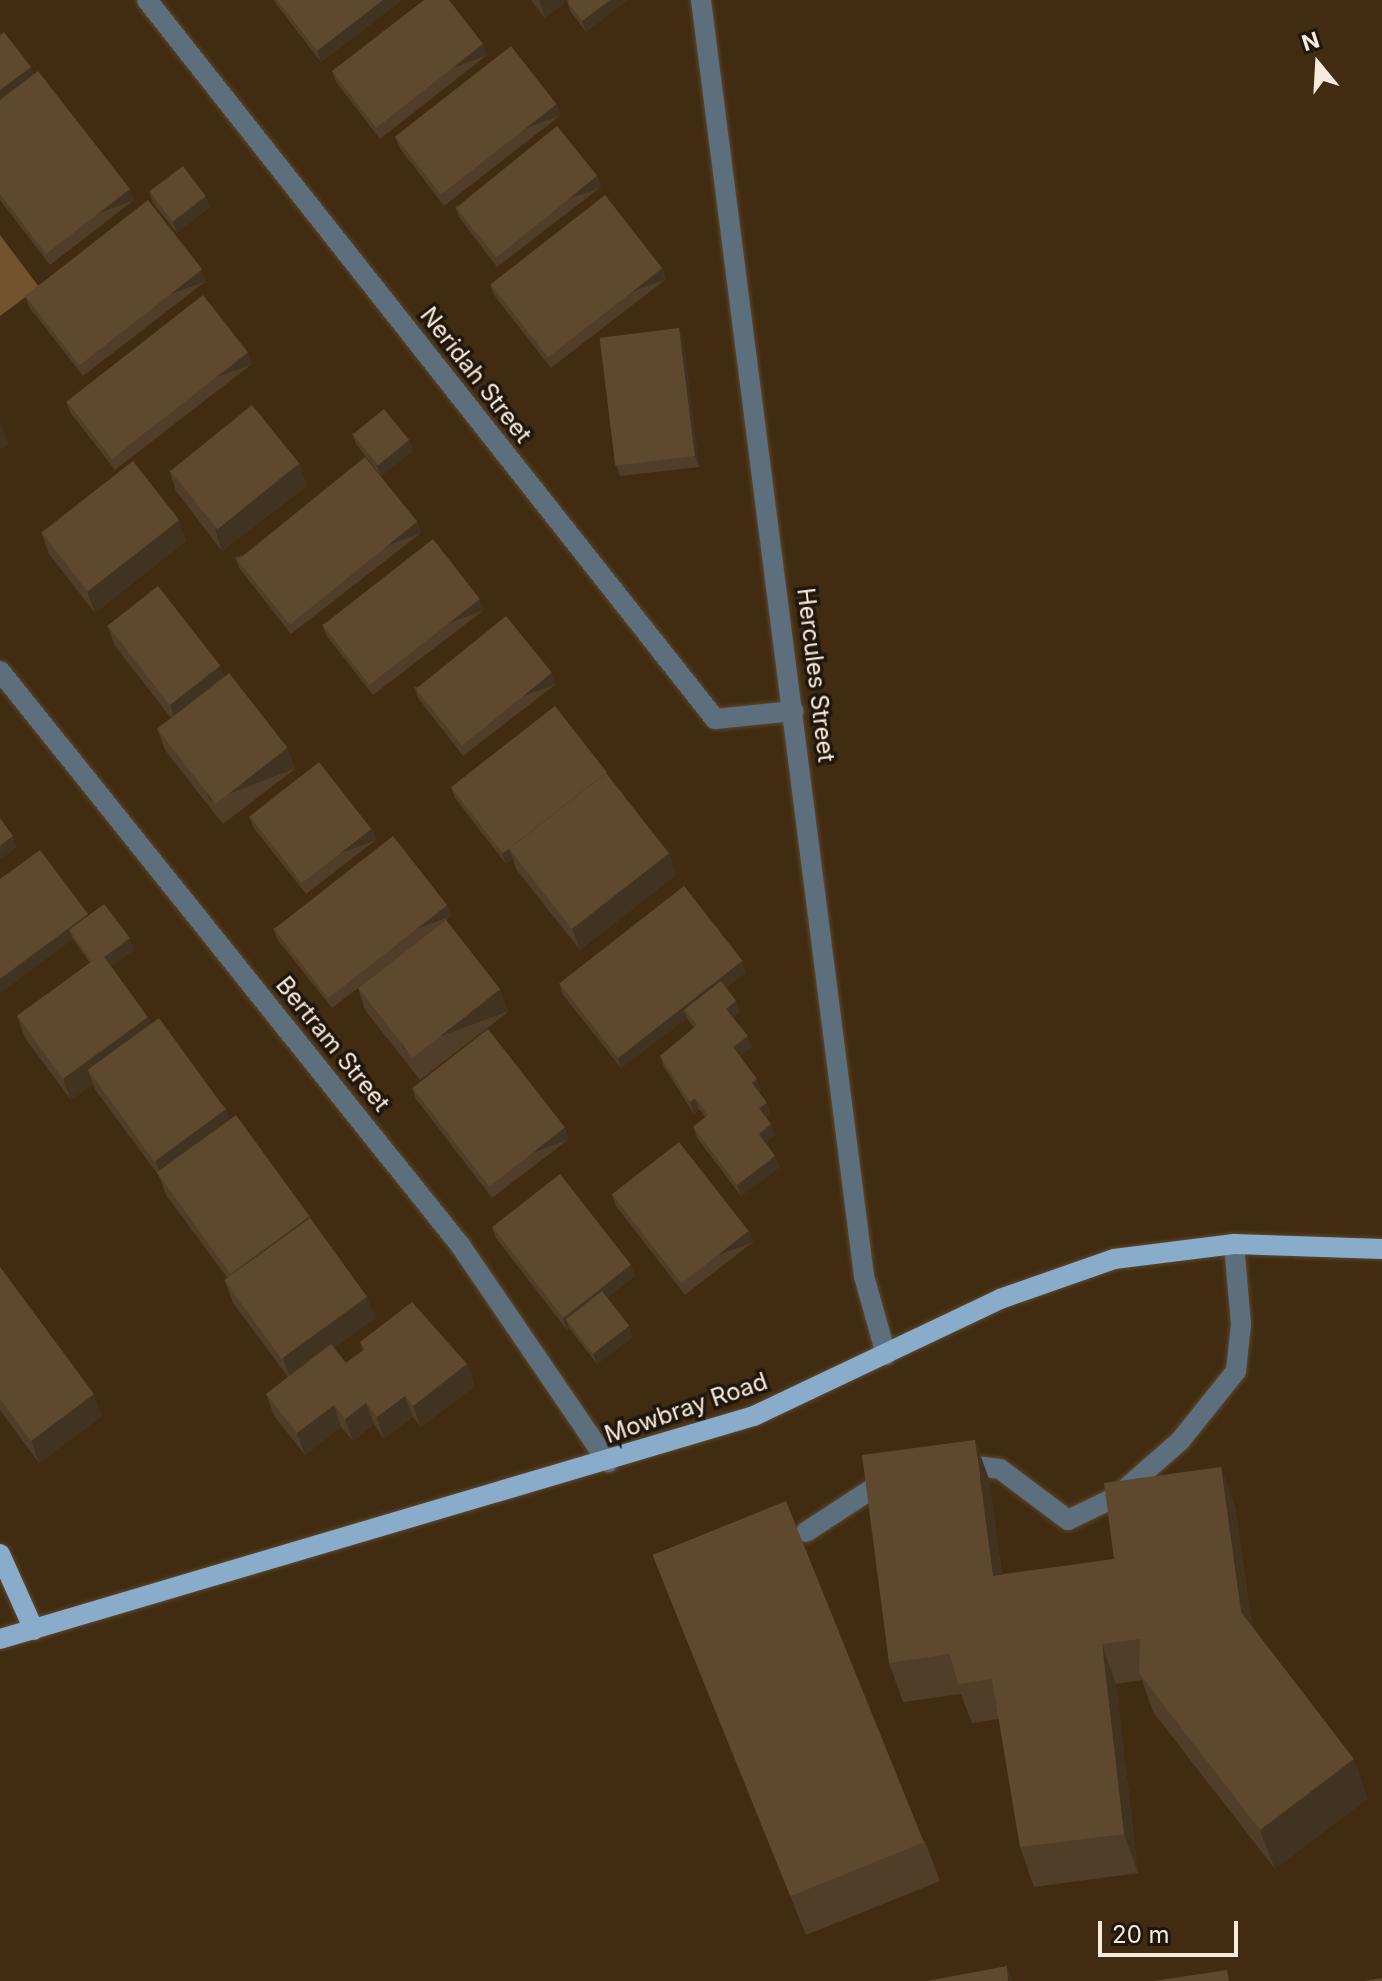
<!DOCTYPE html>
<style>
body{margin:0}
#map{position:relative;width:1382px;height:1981px;overflow:hidden;background:#412c12;font-family:Inter,sans-serif}
div>[style]{position:absolute}
.green>*{inset:0;background:#72532e}
.roads{filter:drop-shadow(0 0 2px #5b472e) drop-shadow(0 0 2px #5b472e)}
.minor>*{height:20px;margin:-10px;padding:0 10px;transform-origin:10px;border-radius:10px;background:#5d6f7d}
.major>*{height:20px;margin:-10px;padding:0 10px;transform-origin:10px;border-radius:10px;background:#88acca}
.wall>*{inset:0;background:#513e28}
.shaded-wall>*{inset:0;background:#423220;transform-origin:0 0}
.building>*{inset:0;background:#5e482e;transform-origin:0 0}
span{translate:-50% -50%;white-space:nowrap;text-align:center;line-height:1.15;-webkit-text-stroke:7px #20170c;paint-order:stroke}
.street-label{font-size:24px;color:#f9ebdc}
.north{position:absolute;left:1278px;top:24px;width:80px;height:80px;-webkit-text-stroke:6px #20170c;paint-order:stroke;rotate:342deg;font-size:22px;font-weight:700;line-height:32px;text-align:center;color:#f9ebdc}
.north::after{content:'';display:block;margin:auto;width:28px;height:36px;background:#f9ebdc;clip-path:polygon(50% 0,100% 100%,50% 72%,0 100%)}
.scale{position:absolute;left:1098px;top:1921px;width:140px;height:36px;box-sizing:border-box;border:4px solid #f9ebdc;border-top:0;padding-left:10px;font-size:24px;line-height:28px;white-space:nowrap;color:#f9ebdc;-webkit-text-stroke:6px #20170c;paint-order:stroke}
</style>
<div id="map">
<div class="green">
<i style="clip-path:polygon(0 235px,39px 287px,0 316px)"></i>
</div>
<div class="roads">
<div class="minor">
<i style="left:147px;top:0;width:916px;rotate:51.69deg"></i>
<i style="left:715px;top:719px;width:79px;rotate:-5.8deg"></i>
<i style="left:701px;top:0;width:1286px;rotate:82.72deg"></i>
<i style="left:864px;top:1276px;width:82px;rotate:74.4deg"></i>
<i style="left:0;top:671px;width:736px;rotate:51.29deg"></i>
<i style="left:460px;top:1245px;width:263px;rotate:55.7deg"></i>
<i style="left:960px;top:1464px;width:40px;rotate:7.1deg"></i>
<i style="left:1000px;top:1469px;width:85px;rotate:36.9deg"></i>
<i style="left:1068px;top:1520px;width:53px;rotate:-25.6deg"></i>
<i style="left:1116px;top:1497px;width:85px;rotate:-41.2deg"></i>
<i style="left:1180px;top:1441px;width:90px;rotate:-51.3deg"></i>
<i style="left:1236px;top:1371px;width:47px;rotate:-83.9deg"></i>
<i style="left:1241px;top:1324px;width:80px;rotate:-95deg"></i>
<i style="left:806px;top:1532px;width:100px;rotate:-33.2deg"></i>
</div>
<div class="major">
<i style="left:0;top:1554px;width:83px;rotate:65.9deg"></i>
<i style="left:0;top:1639px;width:786px;rotate:-16.48deg"></i>
<i style="left:754px;top:1416px;width:272px;rotate:-25.4deg"></i>
<i style="left:1000px;top:1299px;width:121px;rotate:-19.3deg"></i>
<i style="left:1114px;top:1259px;width:121px;rotate:-7.1deg"></i>
<i style="left:1234px;top:1244px;width:148px;rotate:1.9deg"></i>
</div>
</div>
<div class="wall">
<i style="clip-path:polygon(274px 0,402px 0,321px 62px,276px 4px)"></i>
<i style="clip-path:polygon(531px 0,568px 0,545px 18px)"></i>
<i style="clip-path:polygon(628px 0,586px 32px,571px 12px,567px 1px)"></i>
<i style="clip-path:polygon(0 35px,34px 74px,134px 200px,50px 265px,0 200px)"></i>
<i style="clip-path:polygon(487px 55px,380px 139px,336px 82px,332px 71px)"></i>
<i style="clip-path:polygon(561px 115px,444px 206px,399px 147px,395px 136px)"></i>
<i style="clip-path:polygon(597px 176px,601px 187px,497px 267px,459px 217px,455px 206px)"></i>
<i style="clip-path:polygon(149px 191px,210px 207px,177px 233px,153px 203px)"></i>
<i style="clip-path:polygon(662px 268px,666px 279px,551px 368px,494px 295px,490px 284px)"></i>
<i style="clip-path:polygon(206px 281px,83px 376px,29px 307px,25px 296px)"></i>
<i style="clip-path:polygon(679px 328px,683px 339px,699px 467px,620px 476px,616px 465px)"></i>
<i style="clip-path:polygon(248px 353px,252px 364px,115px 470px,70px 412px,66px 401px)"></i>
<i style="clip-path:polygon(352px 433px,413px 451px,381px 476px,356px 444px)"></i>
<i style="clip-path:polygon(299px 464px,307px 486px,222px 551px,176px 491px,169px 470px)"></i>
<i style="clip-path:polygon(179px 520px,186px 541px,95px 613px,49px 554px,41px 532px)"></i>
<i style="clip-path:polygon(417px 522px,421px 533px,291px 634px,239px 568px,235px 557px)"></i>
<i style="clip-path:polygon(484px 610px,373px 695px,326px 635px,322px 624px)"></i>
<i style="clip-path:polygon(107px 625px,220px 666px,224px 677px,287px 748px,295px 769px,223px 824px,165px 750px,157px 728px,171px 718px,115px 646px)"></i>
<i style="clip-path:polygon(556px 684px,463px 756px,418px 698px,414px 687px)"></i>
<i style="clip-path:polygon(607px 772px,608px 776px,669px 853px,676px 875px,580px 950px,516px 869px,513px 859px,506px 864px,455px 798px,451px 787px)"></i>
<i style="clip-path:polygon(249px 816px,372px 829px,376px 840px,306px 894px,253px 827px)"></i>
<i style="clip-path:polygon(447px 905px,451px 916px,446px 920px,500px 990px,508px 1012px,420px 1080px,365px 1010px,358px 988px,332px 1008px,277px 939px,273px 928px)"></i>
<i style="clip-path:polygon(88px 916px,134px 950px,111px 966px,151px 1024px,226px 1109px,230px 1120px,310px 1216px,313px 1222px,367px 1297px,375px 1318px,334px 1348px,346px 1363px,363px 1351px,360px 1342px,467px 1364px,475px 1386px,421px 1427px,413px 1417px,384px 1439px,374px 1424px,353px 1441px,341px 1427px,305px 1455px,274px 1416px,266px 1394px,288px 1377px,233px 1303px,225px 1281px,228px 1279px,166px 1195px,159px 1176px,96px 1091px,93px 1084px,71px 1100px,25px 1038px,17px 1016px,90px 963px,73px 939px,0 993px)"></i>
<i style="clip-path:polygon(746px 972px,726px 988px,736px 1001px,740px 1012px,733px 1018px,752px 1047px,740px 1056px,761px 1090px,759px 1092px,767px 1103px,771px 1114px,766px 1117px,775px 1135px,765px 1143px,780px 1167px,741px 1196px,697px 1138px,693px 1127px,705px 1117px,699px 1109px,694px 1114px,664px 1067px,660px 1056px,694px 1028px,687px 1018px,621px 1068px,563px 995px,559px 983px)"></i>
<i style="clip-path:polygon(412px 1088px,569px 1139px,492px 1198px,416px 1099px)"></i>
<i style="clip-path:polygon(612px 1195px,749px 1231px,753px 1242px,685px 1295px,616px 1206px)"></i>
<i style="clip-path:polygon(492px 1227px,631px 1265px,635px 1276px,607px 1298px,633px 1337px,597px 1364px,569px 1328px,567px 1330px,496px 1238px)"></i>
<i style="clip-path:polygon(0 1267px,102px 1416px,39px 1463px,0 1410px)"></i>
<i style="clip-path:polygon(1221px 1467px,1235px 1506px,1252px 1626px,1368px 1798px,1275px 1869px,1153px 1712px,1142px 1680px,1116px 1684px,1138px 1873px,1034px 1887px,1020px 1847px,999px 1719px,972px 1723px,961px 1694px,903px 1702px,889px 1663px,989px 1479px,1002px 1574px,1114px 1559px)"></i>
<i style="clip-path:polygon(653px 1555px,925px 1842px,940px 1881px,806px 1935px,668px 1594px)"></i>
</div>
<div class="shaded-wall">
<i style="clip-path:polygon(383px 0,402px 0,321px 62px,317px 51px)"></i>
<i style="clip-path:polygon(539px 0,568px 0,545px 18px)"></i>
<i style="clip-path:polygon(610px 0,628px 0,586px 32px,582px 21px)"></i>
<i style="left:483px;top:44px;width:12px;height:136px;rotate:70deg"></i>
<i style="clip-path:polygon(31px 67px,35px 78px,0 105px,0 90px)"></i>
<i style="left:557px;top:104px;width:12px;height:148px;rotate:70deg"></i>
<i style="left:597px;top:176px;width:12px;height:131px;rotate:70deg"></i>
<i style="left:130px;top:189px;width:12px;height:106px;rotate:70deg"></i>
<i style="clip-path:polygon(206px 196px,210px 207px,177px 233px,173px 222px)"></i>
<i style="left:662px;top:268px;width:12px;height:145px;rotate:70deg"></i>
<i style="left:202px;top:270px;width:12px;height:155px;rotate:70deg"></i>
<i style="clip-path:polygon(679px 328px,683px 339px,699px 467px,695px 456px)"></i>
<i style="left:248px;top:353px;width:12px;height:173px;rotate:70deg"></i>
<i style="clip-path:polygon(1px 422px,8px 444px,0 450px,0 423px)"></i>
<i style="clip-path:polygon(409px 440px,413px 451px,381px 476px,377px 465px)"></i>
<i style="clip-path:polygon(299px 464px,307px 486px,222px 551px,215px 529px)"></i>
<i style="clip-path:polygon(179px 520px,186px 541px,95px 613px,87px 591px)"></i>
<i style="left:417px;top:522px;width:12px;height:165px;rotate:70deg"></i>
<i style="left:480px;top:599px;width:12px;height:140px;rotate:70deg"></i>
<i style="clip-path:polygon(220px 666px,228px 688px,178px 727px,170px 705px)"></i>
<i style="left:552px;top:673px;width:12px;height:118px;rotate:70deg"></i>
<i style="left:287px;top:748px;width:22px;height:91px;rotate:69deg"></i>
<i style="clip-path:polygon(607px 772px,611px 783px,509px 848px,513px 859px,506px 864px,502px 853px)"></i>
<i style="left:372px;top:829px;width:12px;height:88px;rotate:70deg"></i>
<i style="clip-path:polygon(13px 836px,17px 847px,0 860px,0 846px)"></i>
<i style="clip-path:polygon(669px 853px,676px 875px,580px 950px,572px 928px)"></i>
<i style="left:447px;top:905px;width:12px;height:150px;rotate:70deg"></i>
<i style="clip-path:polygon(88px 914px,92px 925px,69px 930px,73px 939px,0 993px,0 979px)"></i>
<i style="clip-path:polygon(130px 938px,134px 950px,99px 975px,95px 964px)"></i>
<i style="clip-path:polygon(742px 961px,746px 972px,689px 1016px,684px 1010px,687px 1018px,621px 1068px,617px 1057px)"></i>
<i style="left:500px;top:990px;width:23px;height:111px;rotate:70deg"></i>
<i style="clip-path:polygon(736px 1001px,740px 1012px,730px 1020px,726px 1009px)"></i>
<i style="clip-path:polygon(148px 1017px,156px 1038px,88px 1070px,93px 1084px,71px 1100px,63px 1079px)"></i>
<i style="clip-path:polygon(748px 1036px,752px 1047px,737px 1058px,733px 1047px)"></i>
<i style="clip-path:polygon(757px 1079px,761px 1090px,756px 1094px,752px 1083px)"></i>
<i style="clip-path:polygon(695px 1098px,699px 1109px,694px 1114px,690px 1102px)"></i>
<i style="clip-path:polygon(767px 1103px,771px 1114px,763px 1119px,759px 1108px)"></i>
<i style="clip-path:polygon(226px 1109px,233px 1130px,163px 1183px,156px 1161px)"></i>
<i style="clip-path:polygon(771px 1124px,775px 1135px,763px 1145px,759px 1134px)"></i>
<i style="left:565px;top:1128px;width:12px;height:97px;rotate:70deg"></i>
<i style="clip-path:polygon(775px 1156px,780px 1167px,741px 1196px,737px 1185px)"></i>
<i style="clip-path:polygon(310px 1216px,318px 1237px,240px 1296px,232px 1274px)"></i>
<i style="left:749px;top:1231px;width:12px;height:86px;rotate:70deg"></i>
<i style="clip-path:polygon(631px 1265px,635px 1276px,572px 1326px,566px 1319px,569px 1328px,567px 1330px,563px 1319px)"></i>
<i style="clip-path:polygon(367px 1297px,375px 1318px,291px 1380px,283px 1358px)"></i>
<i style="clip-path:polygon(629px 1326px,633px 1337px,597px 1364px,593px 1353px)"></i>
<i style="clip-path:polygon(467px 1364px,475px 1386px,421px 1427px,413px 1406px)"></i>
<i style="clip-path:polygon(94px 1394px,102px 1416px,39px 1463px,31px 1441px)"></i>
<i style="clip-path:polygon(405px 1396px,413px 1417px,384px 1439px,377px 1417px)"></i>
<i style="clip-path:polygon(366px 1403px,374px 1424px,353px 1441px,345px 1419px)"></i>
<i style="clip-path:polygon(334px 1405px,341px 1427px,305px 1455px,297px 1433px)"></i>
<i style="clip-path:polygon(975px 1440px,989px 1479px,1007px 1615px,993px 1576px)"></i>
<i style="clip-path:polygon(1221px 1467px,1235px 1506px,1255px 1651px,1241px 1612px)"></i>
<i style="clip-path:polygon(1102px 1644px,1116px 1684px,1138px 1873px,1124px 1834px)"></i>
<i style="clip-path:polygon(1354px 1759px,1368px 1798px,1275px 1869px,1260px 1830px)"></i>
<i style="clip-path:polygon(1007px 1966px,1012px 1981px,1008px 1981px)"></i>
</div>
<div class="building">
<i style="clip-path:polygon(277px 0,383px 0,317px 51px)"></i>
<i style="clip-path:polygon(424px 0,449px 0,483px 44px,376px 128px,332px 71px)"></i>
<i style="clip-path:polygon(569px 0,610px 0,582px 21px,567px 1px)"></i>
<i style="clip-path:polygon(4px 32px,31px 67px,0 90px,0 35px)"></i>
<i style="left:511px;top:46px;width:74px;height:147px;rotate:52deg"></i>
<i style="clip-path:polygon(38px 71px,130px 189px,46px 254px,0 194px,0 100px)"></i>
<i style="left:557px;top:126px;width:64px;height:130px;rotate:51deg"></i>
<i style="left:183px;top:166px;width:38px;height:42px;rotate:53deg"></i>
<i style="left:605px;top:195px;width:93px;height:145px;rotate:52deg"></i>
<i style="left:148px;top:200px;width:88px;height:156px;rotate:52deg"></i>
<i style="left:203px;top:295px;width:73px;height:173px;rotate:52deg"></i>
<i style="left:679px;top:328px;width:129px;height:80px;rotate:83deg"></i>
<i style="left:252px;top:405px;width:75px;height:105px;rotate:51deg"></i>
<i style="left:384px;top:409px;width:40px;height:40px;rotate:51deg"></i>
<i style="left:365px;top:457px;width:83px;height:164px;rotate:51deg"></i>
<i style="left:133px;top:461px;width:75px;height:116px;rotate:52deg"></i>
<i style="left:433px;top:539px;width:76px;height:140px;rotate:52deg"></i>
<i style="left:158px;top:586px;width:101px;height:64px;rotate:52deg"></i>
<i style="left:506px;top:616px;width:73px;height:116px;rotate:51deg"></i>
<i style="left:229px;top:673px;width:95px;height:91px;rotate:52deg"></i>
<i style="left:555px;top:706px;width:84px;height:132px;rotate:52deg"></i>
<i style="left:319px;top:762px;width:85px;height:88px;rotate:52deg"></i>
<i style="left:606px;top:773px;width:102px;height:123px;rotate:52deg"></i>
<i style="clip-path:polygon(0 818px,13px 836px,0 846px)"></i>
<i style="left:393px;top:836px;width:88px;height:151px;rotate:52deg"></i>
<i style="clip-path:polygon(40px 850px,88px 914px,0 979px,0 879px)"></i>
<i style="left:684px;top:886px;width:95px;height:158px;rotate:52deg"></i>
<i style="clip-path:polygon(104px 904px,130px 938px,104px 957px,102px 954px,92px 961px,69px 930px)"></i>
<i style="left:446px;top:920px;width:88px;height:111px;rotate:52deg"></i>
<i style="left:102px;top:954px;width:78px;height:105px;rotate:54deg"></i>
<i style="clip-path:polygon(721px 981px,736px 1001px,726px 1009px,748px 1036px,733px 1047px,757px 1079px,752px 1083px,767px 1103px,759px 1108px,771px 1124px,759px 1134px,775px 1156px,737px 1185px,693px 1127px,708px 1115px,695px 1098px,690px 1102px,660px 1056px,697px 1025px,684px 1010px)"></i>
<i style="left:159px;top:1018px;width:113px;height:88px;rotate:54deg"></i>
<i style="left:488px;top:1029px;width:125px;height:96px;rotate:52deg"></i>
<i style="left:236px;top:1115px;width:125px;height:98px;rotate:54deg"></i>
<i style="left:679px;top:1142px;width:113px;height:85px;rotate:52deg"></i>
<i style="left:560px;top:1174px;width:115px;height:86px;rotate:52deg"></i>
<i style="left:310px;top:1218px;width:97px;height:106px;rotate:54deg"></i>
<i style="clip-path:polygon(0 1267px,94px 1394px,31px 1441px,0 1399px)"></i>
<i style="left:602px;top:1291px;width:44px;height:46px;rotate:52deg"></i>
<i style="clip-path:polygon(412px 1302px,467px 1364px,413px 1406px,405px 1396px,377px 1417px,366px 1403px,345px 1419px,334px 1405px,297px 1433px,266px 1394px,331px 1344px,346px 1363px,365px 1349px,360px 1342px)"></i>
<i style="clip-path:polygon(975px 1440px,993px 1576px,1114px 1559px,1104px 1483px,1221px 1467px,1241px 1612px,1354px 1759px,1260px 1830px,1139px 1673px,1140px 1639px,1102px 1644px,1124px 1834px,1020px 1847px,992px 1679px,958px 1684px,950px 1654px,889px 1663px,862px 1455px)"></i>
<i style="left:786px;top:1501px;width:368px;height:144px;rotate:68deg"></i>
<i style="clip-path:polygon(1007px 1966px,1008px 1981px,927px 1981px)"></i>
<i style="clip-path:polygon(1227px 1970px,1229px 1981px,1153px 1981px)"></i>
<i style="clip-path:polygon(1382px 1978px,1382px 1981px,1364px 1981px)"></i>
</div>
<div class="street-label">
<span style="left:476px;top:375px;rotate:52deg">Neridah Street</span>
<span style="left:816px;top:675px;rotate:83deg">Hercules Street</span>
<span style="left:333px;top:1044px;rotate:51deg">Bertram Street</span>
<span style="left:686px;top:1408px;rotate:-19deg">Mowbray Road</span>
</div>
<div class="north">N</div>
<div class="scale">20 m</div>
</div>
